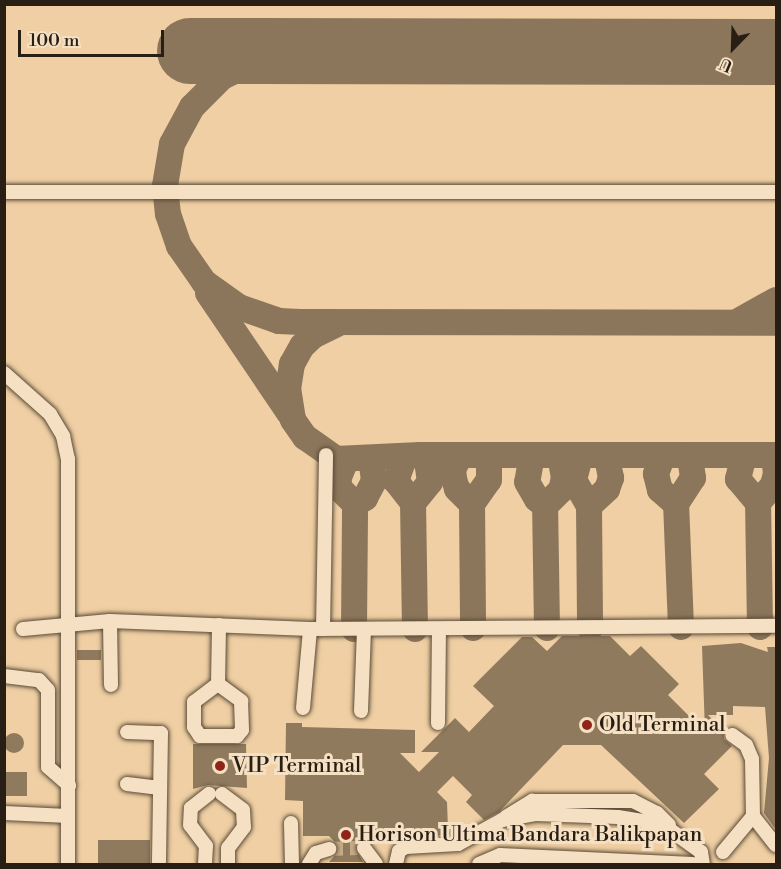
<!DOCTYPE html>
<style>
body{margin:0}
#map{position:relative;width:781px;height:869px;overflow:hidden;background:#efcfa3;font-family:"Libre Bodoni",serif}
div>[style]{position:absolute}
.taxiway>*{height:26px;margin:-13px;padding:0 13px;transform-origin:13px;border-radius:13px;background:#8c765b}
.runway>*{height:66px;margin:-33px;padding:0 33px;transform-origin:33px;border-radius:33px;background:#8c765b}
.building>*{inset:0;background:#907a5e;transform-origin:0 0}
.round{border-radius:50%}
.minor-tunnel>*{height:14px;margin-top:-7px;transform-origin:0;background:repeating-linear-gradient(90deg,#c7ac86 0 14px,transparent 0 21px)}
.roads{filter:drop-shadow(0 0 2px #5a4a37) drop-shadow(0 0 2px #5a4a37)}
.minor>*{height:14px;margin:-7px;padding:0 7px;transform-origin:7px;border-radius:7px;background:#f5e0c3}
.dots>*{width:16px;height:16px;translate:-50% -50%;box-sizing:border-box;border:3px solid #f5e0c3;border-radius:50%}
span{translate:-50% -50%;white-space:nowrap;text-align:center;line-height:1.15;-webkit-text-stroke:6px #f5e0c3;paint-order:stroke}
.poi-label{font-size:21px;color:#291e13}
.left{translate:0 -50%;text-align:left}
.frame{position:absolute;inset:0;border:6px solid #291e13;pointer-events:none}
.north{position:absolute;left:703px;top:18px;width:60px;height:60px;-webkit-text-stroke:4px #f5e0c3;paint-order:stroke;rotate:203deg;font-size:16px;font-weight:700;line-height:24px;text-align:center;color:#291e13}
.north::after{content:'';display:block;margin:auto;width:21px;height:27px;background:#291e13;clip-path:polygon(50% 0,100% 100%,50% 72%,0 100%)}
.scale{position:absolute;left:18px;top:30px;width:146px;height:27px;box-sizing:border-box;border:3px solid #291e13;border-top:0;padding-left:8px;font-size:18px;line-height:21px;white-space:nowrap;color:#291e13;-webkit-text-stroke:4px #f5e0c3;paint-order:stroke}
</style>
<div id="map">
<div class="taxiway">
<i style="left:320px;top:51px;width:61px;rotate:172.4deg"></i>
<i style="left:260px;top:59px;width:42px;rotate:154.7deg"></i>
<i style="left:222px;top:77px;width:42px;rotate:135deg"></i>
<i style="left:192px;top:107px;width:42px;rotate:118.4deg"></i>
<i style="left:172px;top:144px;width:43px;rotate:99.5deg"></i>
<i style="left:165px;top:186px;width:28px;rotate:84deg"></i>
<i style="left:168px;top:214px;width:34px;rotate:71deg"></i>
<i style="left:179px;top:246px;width:44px;rotate:55.2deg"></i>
<i style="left:204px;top:282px;width:43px;rotate:35.5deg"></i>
<i style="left:239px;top:307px;width:42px;rotate:19.3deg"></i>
<i style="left:279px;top:321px;width:21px;rotate:3deg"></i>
<i style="left:300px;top:322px;width:476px;rotate:0.1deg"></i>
<i style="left:755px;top:52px;width:26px;rotate:37deg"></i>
<i style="left:208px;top:293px;width:146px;rotate:55.9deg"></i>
<i style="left:740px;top:320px;width:41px;rotate:-29.1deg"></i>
<i style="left:337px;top:324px;width:25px;rotate:154deg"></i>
<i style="left:314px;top:335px;width:16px;rotate:137deg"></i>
<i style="left:302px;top:346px;width:21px;rotate:119deg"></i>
<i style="left:292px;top:364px;width:24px;rotate:99deg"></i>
<i style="left:288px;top:388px;width:32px;rotate:81deg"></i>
<i style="left:293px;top:420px;width:21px;rotate:55deg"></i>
<i style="left:305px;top:437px;width:38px;rotate:35deg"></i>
<i style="left:336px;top:459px;width:84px;rotate:-2.7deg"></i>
<i style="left:420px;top:455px;width:356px"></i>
<i style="left:461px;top:455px;width:16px;rotate:120deg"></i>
<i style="left:453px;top:469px;width:10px;rotate:84deg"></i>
<i style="left:454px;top:479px;width:10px;rotate:73deg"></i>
<i style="left:457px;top:489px;width:21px;rotate:45deg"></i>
<i style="left:532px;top:455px;width:27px;rotate:100deg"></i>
<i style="left:527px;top:482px;width:20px;rotate:60deg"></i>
<i style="left:537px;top:499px;width:11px;rotate:41deg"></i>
<i style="left:744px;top:455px;width:25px;rotate:104deg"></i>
<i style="left:738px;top:479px;width:31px;rotate:50deg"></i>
<i style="left:405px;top:456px;width:27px;rotate:110deg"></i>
<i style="left:396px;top:481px;width:28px;rotate:52deg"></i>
<i style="left:662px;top:458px;width:17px;rotate:111deg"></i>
<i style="left:656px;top:474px;width:16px;rotate:76deg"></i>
<i style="left:660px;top:490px;width:21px;rotate:41deg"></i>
<i style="left:346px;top:460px;width:22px;rotate:112deg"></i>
<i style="left:338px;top:480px;width:9px;rotate:77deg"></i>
<i style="left:340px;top:489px;width:21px;rotate:45deg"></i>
<i style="left:579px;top:461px;width:20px;rotate:105deg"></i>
<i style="left:574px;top:480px;width:30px;rotate:60deg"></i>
<i style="left:589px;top:506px;width:122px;rotate:89.5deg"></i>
<i style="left:355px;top:504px;width:12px;rotate:-31deg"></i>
<i style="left:365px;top:498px;width:19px;rotate:-62deg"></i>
<i style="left:374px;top:481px;width:23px;rotate:-97deg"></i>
<i style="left:472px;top:504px;width:124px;rotate:89.5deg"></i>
<i style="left:472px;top:504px;width:29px;rotate:-55deg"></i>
<i style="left:489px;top:480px;width:17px;rotate:-90deg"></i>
<i style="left:489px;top:463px;width:10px;rotate:-127deg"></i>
<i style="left:589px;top:506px;width:25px;rotate:-43deg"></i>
<i style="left:607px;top:489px;width:12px;rotate:-70deg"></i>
<i style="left:611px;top:478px;width:21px;rotate:-101deg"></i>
<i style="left:681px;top:627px;width:123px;rotate:-92.3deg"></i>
<i style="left:676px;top:504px;width:31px;rotate:-57deg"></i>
<i style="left:693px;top:478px;width:22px;rotate:-98deg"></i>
<i style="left:760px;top:627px;width:124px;rotate:-90.9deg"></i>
<i style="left:758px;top:503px;width:23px;rotate:-50deg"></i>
<i style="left:773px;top:485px;width:11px;rotate:-75deg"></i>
<i style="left:776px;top:474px;width:19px;rotate:-96deg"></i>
<i style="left:547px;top:628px;width:122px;rotate:-90.9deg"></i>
<i style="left:545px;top:506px;width:23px;rotate:-45deg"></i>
<i style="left:561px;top:490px;width:12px;rotate:-76deg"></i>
<i style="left:564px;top:478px;width:23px;rotate:-100deg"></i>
<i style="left:354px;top:629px;width:125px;rotate:-89.5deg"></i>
<i style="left:415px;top:629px;width:126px;rotate:-90.9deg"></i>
<i style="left:413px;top:503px;width:27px;rotate:-51deg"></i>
<i style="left:430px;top:482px;width:27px;rotate:-98deg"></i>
</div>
<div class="runway">
<i style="left:190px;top:51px;width:586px;rotate:0.1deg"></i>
</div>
<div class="building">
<i style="clip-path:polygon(562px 636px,610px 636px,630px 656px,641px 646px,679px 684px,668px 695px,705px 732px,702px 646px,741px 643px,768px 652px,767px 647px,777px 647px,777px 831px,764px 813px,769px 758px,765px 707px,733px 706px,733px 715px,708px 715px,724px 731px,724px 739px,732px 746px,704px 774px,719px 789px,684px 823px,601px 745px,563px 745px,499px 812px,484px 820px,466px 802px,472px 795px,453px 776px,437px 792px,447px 802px,448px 829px,460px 829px,455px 835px,364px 837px,355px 848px,363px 862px,329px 862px,338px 852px,336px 843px,329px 836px,303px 836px,303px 801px,285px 800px,286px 723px,302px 723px,302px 727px,415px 730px,415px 753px,400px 753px,419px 772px,439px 752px,421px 752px,455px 718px,469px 732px,494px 706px,473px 686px,522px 637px,532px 637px,547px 651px)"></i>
<i style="left:77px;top:650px;width:24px;height:10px"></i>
<i class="round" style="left:4px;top:733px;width:20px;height:20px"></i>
<i style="clip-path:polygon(193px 744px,246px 744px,247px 788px,208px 785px,193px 789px)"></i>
<i style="left:4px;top:772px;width:23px;height:24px"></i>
<i style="left:98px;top:840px;width:52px;height:24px"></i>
</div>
<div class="minor-tunnel">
<i style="left:329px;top:849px;width:35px;rotate:-2deg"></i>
</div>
<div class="roads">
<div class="minor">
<i style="left:4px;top:192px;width:772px"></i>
<i style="left:4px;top:373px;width:62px;rotate:41.7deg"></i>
<i style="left:50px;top:414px;width:26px;rotate:59deg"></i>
<i style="left:63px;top:436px;width:24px;rotate:78deg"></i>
<i style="left:68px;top:459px;width:405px;rotate:90deg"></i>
<i style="left:110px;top:621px;width:64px;rotate:89.1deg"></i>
<i style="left:23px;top:629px;width:87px;rotate:-5.3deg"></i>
<i style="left:110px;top:621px;width:200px;rotate:2.3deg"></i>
<i style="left:310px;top:629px;width:466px;rotate:-0.4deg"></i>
<i style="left:323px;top:629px;width:174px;rotate:-89deg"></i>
<i style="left:4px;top:676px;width:35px;rotate:7deg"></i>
<i style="left:39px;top:680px;width:13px;rotate:48deg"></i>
<i style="left:48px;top:690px;width:77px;rotate:90deg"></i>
<i style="left:48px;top:767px;width:28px;rotate:41deg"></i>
<i style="left:218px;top:684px;width:29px;rotate:36deg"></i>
<i style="left:241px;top:701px;width:29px;rotate:88deg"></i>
<i style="left:242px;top:730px;width:8px;rotate:130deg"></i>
<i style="left:237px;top:736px;width:37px;rotate:180deg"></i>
<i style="left:200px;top:736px;width:11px;rotate:-124deg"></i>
<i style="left:194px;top:727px;width:25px;rotate:-90deg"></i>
<i style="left:194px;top:702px;width:30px;rotate:-37deg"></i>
<i style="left:218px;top:684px;width:59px;rotate:-89deg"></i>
<i style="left:303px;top:708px;width:79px;rotate:-84.9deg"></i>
<i style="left:361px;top:711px;width:81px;rotate:-87.9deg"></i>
<i style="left:438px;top:723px;width:94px;rotate:-89.4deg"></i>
<i style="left:127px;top:732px;width:34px;rotate:2deg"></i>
<i style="left:161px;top:733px;width:131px;rotate:90.9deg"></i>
<i style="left:127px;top:784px;width:33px;rotate:7deg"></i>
<i style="left:222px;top:794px;width:26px;rotate:37deg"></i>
<i style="left:243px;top:810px;width:17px;rotate:87deg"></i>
<i style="left:244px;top:827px;width:26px;rotate:127deg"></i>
<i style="left:228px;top:848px;width:16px;rotate:90deg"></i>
<i style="left:4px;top:813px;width:64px;rotate:2.7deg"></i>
<i style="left:753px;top:816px;width:37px;rotate:52deg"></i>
<i style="left:506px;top:817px;width:31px;rotate:-32deg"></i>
<i style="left:532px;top:801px;width:101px"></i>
<i style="left:633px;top:801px;width:27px;rotate:27deg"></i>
<i style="left:657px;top:813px;width:17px;rotate:45deg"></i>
<i style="left:291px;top:823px;width:41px;rotate:88.6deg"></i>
<i style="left:364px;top:848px;width:20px;rotate:53deg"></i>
<i style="left:723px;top:852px;width:47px;rotate:-50.2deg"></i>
<i style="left:753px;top:816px;width:57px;rotate:-91deg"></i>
<i style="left:752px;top:759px;width:15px;rotate:-113deg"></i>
<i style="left:746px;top:745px;width:17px;rotate:-144deg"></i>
<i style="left:205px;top:864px;width:18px;rotate:-87deg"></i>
<i style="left:206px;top:846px;width:26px;rotate:-127deg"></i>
<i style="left:190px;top:825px;width:17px;rotate:-87deg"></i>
<i style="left:191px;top:808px;width:23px;rotate:-38deg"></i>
<i style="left:309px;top:864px;width:13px;rotate:-58deg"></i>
<i style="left:316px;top:853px;width:14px;rotate:-17deg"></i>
<i style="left:396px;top:864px;width:13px;rotate:-77deg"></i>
<i style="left:399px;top:851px;width:8px;rotate:-30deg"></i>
<i style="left:406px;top:847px;width:52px;rotate:-3.3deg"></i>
<i style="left:458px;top:844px;width:50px;rotate:-28.6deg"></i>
<i style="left:502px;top:820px;width:35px;rotate:-10deg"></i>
<i style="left:536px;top:814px;width:82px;rotate:2.1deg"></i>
<i style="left:618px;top:817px;width:45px;rotate:9deg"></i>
<i style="left:662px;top:824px;width:48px;rotate:35.7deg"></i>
<i style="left:701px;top:852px;width:12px;rotate:81deg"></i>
<i style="left:479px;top:864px;width:23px;rotate:-23deg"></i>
<i style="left:500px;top:855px;width:193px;rotate:2.7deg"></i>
</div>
</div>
<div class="dots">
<i style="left:587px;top:725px;background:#8f2418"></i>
<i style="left:220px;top:766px;background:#8f2418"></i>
<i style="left:346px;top:835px;background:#8f2418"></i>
</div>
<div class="poi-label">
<span class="left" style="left:599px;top:725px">Old Terminal</span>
<span class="left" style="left:232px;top:766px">VIP Terminal</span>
<span class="left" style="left:358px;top:835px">Horison Ultima Bandara Balikpapan</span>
</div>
<div class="frame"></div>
<div class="north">U</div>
<div class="scale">100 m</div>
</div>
